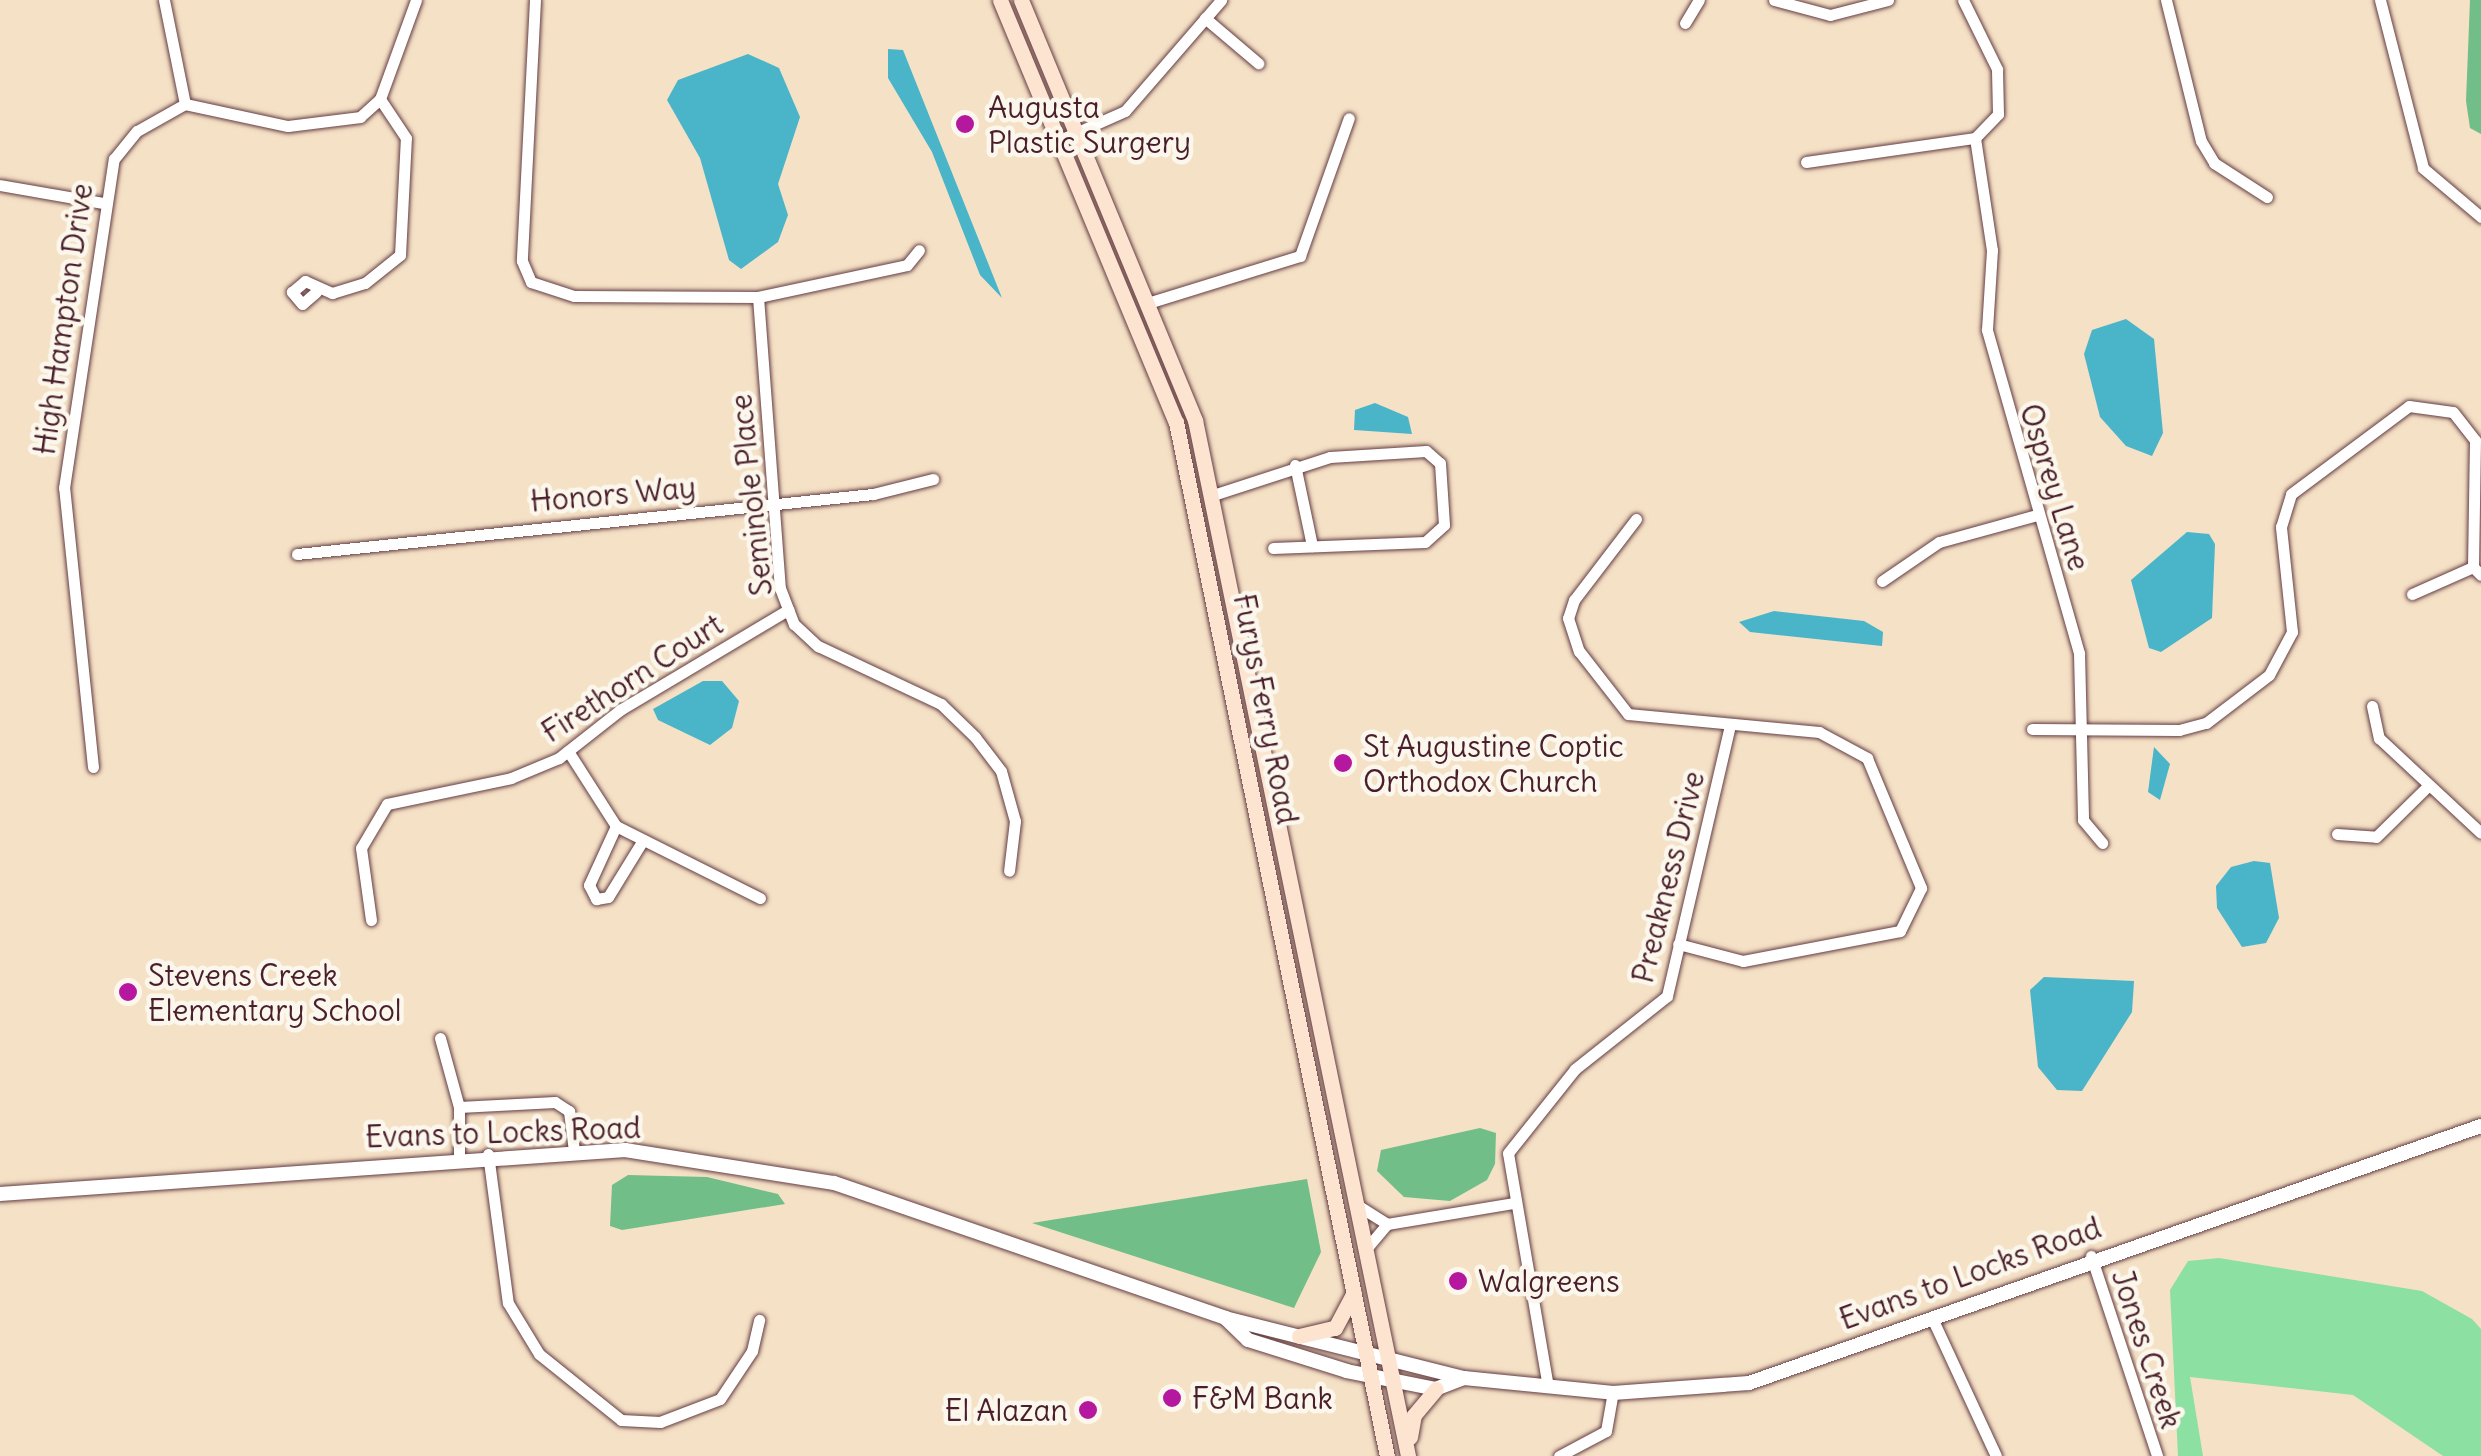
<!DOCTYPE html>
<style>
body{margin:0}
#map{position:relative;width:2481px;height:1456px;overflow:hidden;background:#f5e1c6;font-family:Delius,sans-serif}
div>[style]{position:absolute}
.green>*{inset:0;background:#8ce0a2}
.forest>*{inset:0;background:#71be88}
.water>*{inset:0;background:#4ab4c8}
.roads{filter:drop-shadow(0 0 2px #643c42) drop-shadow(0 0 2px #643c42)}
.minor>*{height:11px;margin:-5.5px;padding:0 5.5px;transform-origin:5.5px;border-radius:5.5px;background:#fff}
.tertiary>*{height:14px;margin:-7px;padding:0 7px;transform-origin:7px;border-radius:7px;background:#fff}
.secondary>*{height:15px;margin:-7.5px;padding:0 7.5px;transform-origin:7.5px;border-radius:7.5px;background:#fde4d1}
.dots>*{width:28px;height:28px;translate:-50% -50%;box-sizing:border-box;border:5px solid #fbf7ec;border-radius:50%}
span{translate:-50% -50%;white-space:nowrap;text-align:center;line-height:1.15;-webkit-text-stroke:9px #fbf7ec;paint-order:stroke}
.poi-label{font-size:30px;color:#4a1f2b}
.left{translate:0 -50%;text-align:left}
.right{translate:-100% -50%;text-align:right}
.street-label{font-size:30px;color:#4a1f2b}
</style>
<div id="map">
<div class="green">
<i style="clip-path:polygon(2219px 1258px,2422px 1291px,2472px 1319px,2481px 1329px,2481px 1456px,2443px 1456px,2353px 1395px,2190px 1377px,2203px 1456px,2178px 1456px,2170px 1290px,2188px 1261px)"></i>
</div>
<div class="forest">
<i style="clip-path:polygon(2470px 0,2481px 0,2481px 134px,2470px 128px,2466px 101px)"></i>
<i style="clip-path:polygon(1480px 1128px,1496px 1133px,1495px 1164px,1487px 1180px,1450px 1201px,1404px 1197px,1377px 1171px,1381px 1150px)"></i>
<i style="clip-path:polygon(628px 1175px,707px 1177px,778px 1194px,785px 1204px,622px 1230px,610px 1226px,612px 1185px)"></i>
<i style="clip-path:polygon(1307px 1179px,1321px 1252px,1294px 1308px,1032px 1223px)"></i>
</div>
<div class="water">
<i style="clip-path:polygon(888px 49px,903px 50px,1002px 298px,980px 275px,932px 152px,888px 78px)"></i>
<i style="clip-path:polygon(748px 54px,779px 68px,800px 117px,778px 184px,788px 215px,778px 242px,741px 269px,729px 260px,700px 158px,667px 100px,678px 80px)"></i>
<i style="clip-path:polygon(2126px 319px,2154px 339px,2163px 433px,2152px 456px,2126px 446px,2100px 417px,2084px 354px,2092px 330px)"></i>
<i style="clip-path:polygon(1375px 403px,1408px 417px,1412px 434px,1354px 430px,1355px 410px)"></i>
<i style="clip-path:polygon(2187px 532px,2209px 534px,2215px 544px,2212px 618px,2161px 652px,2149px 648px,2131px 580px)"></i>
<i style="clip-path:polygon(1774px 611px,1864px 621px,1883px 632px,1882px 646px,1750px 632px,1739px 622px)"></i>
<i style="clip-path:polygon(703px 681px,722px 681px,739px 701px,732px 728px,710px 745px,658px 720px,653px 709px)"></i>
<i style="clip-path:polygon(2154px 747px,2170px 764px,2160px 800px,2148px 792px)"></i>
<i style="clip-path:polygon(2254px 861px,2270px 863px,2279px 918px,2266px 943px,2242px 947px,2217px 908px,2216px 886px,2231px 867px)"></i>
<i style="clip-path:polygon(2044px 977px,2134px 981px,2132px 1012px,2082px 1091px,2057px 1090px,2038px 1067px,2030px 990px)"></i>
</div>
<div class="roads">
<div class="minor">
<i style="left:164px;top:0;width:106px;rotate:78.6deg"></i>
<i style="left:535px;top:0;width:261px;rotate:92.9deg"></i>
<i style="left:522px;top:261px;width:23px;rotate:67deg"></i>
<i style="left:531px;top:282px;width:45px;rotate:18deg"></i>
<i style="left:574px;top:296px;width:184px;rotate:0.3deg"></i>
<i style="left:758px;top:297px;width:152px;rotate:-12.1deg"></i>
<i style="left:907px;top:265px;width:19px;rotate:-51deg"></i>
<i style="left:1774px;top:0;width:58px;rotate:15deg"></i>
<i style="left:1830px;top:15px;width:60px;rotate:-14.5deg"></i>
<i style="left:2166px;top:0;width:145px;rotate:76.1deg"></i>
<i style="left:2201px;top:141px;width:26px;rotate:59deg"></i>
<i style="left:2214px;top:163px;width:63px;rotate:32.7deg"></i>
<i style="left:2380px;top:0;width:173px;rotate:75.6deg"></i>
<i style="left:2423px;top:168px;width:76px;rotate:40.2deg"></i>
<i style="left:1205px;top:18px;width:70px;rotate:40.3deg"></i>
<i style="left:1685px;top:23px;width:27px;rotate:-59deg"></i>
<i style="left:1975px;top:138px;width:113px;rotate:81.4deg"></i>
<i style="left:1992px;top:250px;width:80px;rotate:93.6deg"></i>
<i style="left:1987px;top:330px;width:336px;rotate:74.1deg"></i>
<i style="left:2079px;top:653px;width:167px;rotate:88.6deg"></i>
<i style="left:2083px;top:820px;width:30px;rotate:50deg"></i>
<i style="left:1062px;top:139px;width:69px;rotate:-24deg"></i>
<i style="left:1125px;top:111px;width:147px;rotate:-49.1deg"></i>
<i style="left:1806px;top:162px;width:171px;rotate:-8.1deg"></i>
<i style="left:1975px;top:138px;width:33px;rotate:-46deg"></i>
<i style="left:1998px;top:114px;width:45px;rotate:-91.3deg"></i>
<i style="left:1997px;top:69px;width:77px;rotate:-116.2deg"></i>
<i style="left:0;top:185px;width:105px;rotate:9.9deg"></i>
<i style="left:316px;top:292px;width:18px;rotate:139deg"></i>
<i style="left:302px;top:304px;width:16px;rotate:-130deg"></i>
<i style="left:292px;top:292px;width:17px;rotate:-40deg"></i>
<i style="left:305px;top:281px;width:30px;rotate:24deg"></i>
<i style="left:332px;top:293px;width:34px;rotate:-17deg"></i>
<i style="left:365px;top:283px;width:45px;rotate:-38.7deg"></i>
<i style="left:400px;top:255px;width:117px;rotate:-87.1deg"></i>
<i style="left:406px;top:138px;width:47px;rotate:-123.7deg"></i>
<i style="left:758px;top:297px;width:292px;rotate:85.7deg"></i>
<i style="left:780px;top:588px;width:39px;rotate:69deg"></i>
<i style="left:794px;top:624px;width:33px;rotate:43deg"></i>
<i style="left:818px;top:646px;width:136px;rotate:25.2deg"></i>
<i style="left:941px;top:704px;width:47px;rotate:44.1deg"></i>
<i style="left:975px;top:737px;width:43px;rotate:52.6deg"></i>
<i style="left:1001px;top:771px;width:52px;rotate:74.4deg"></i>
<i style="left:1015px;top:821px;width:50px;rotate:96.8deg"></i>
<i style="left:1151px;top:302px;width:156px;rotate:-17.2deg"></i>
<i style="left:1300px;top:256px;width:146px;rotate:-70.5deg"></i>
<i style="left:1295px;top:465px;width:83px;rotate:78.1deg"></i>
<i style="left:1213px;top:495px;width:123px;rotate:-18deg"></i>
<i style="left:1330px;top:457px;width:96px;rotate:-3.6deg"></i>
<i style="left:1426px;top:451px;width:18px;rotate:41deg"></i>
<i style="left:1440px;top:463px;width:62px;rotate:86.3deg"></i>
<i style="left:1444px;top:525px;width:25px;rotate:138deg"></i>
<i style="left:1425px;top:542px;width:152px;rotate:177.7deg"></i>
<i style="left:1636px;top:519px;width:102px;rotate:127.4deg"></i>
<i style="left:1574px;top:600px;width:19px;rotate:108deg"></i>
<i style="left:1568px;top:618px;width:35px;rotate:72deg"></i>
<i style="left:1579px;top:651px;width:80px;rotate:52.1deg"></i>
<i style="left:1628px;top:714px;width:192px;rotate:5.4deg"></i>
<i style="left:1819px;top:732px;width:55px;rotate:28.4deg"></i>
<i style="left:1867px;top:758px;width:141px;rotate:67.4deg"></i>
<i style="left:1921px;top:888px;width:48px;rotate:116deg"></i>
<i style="left:1900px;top:931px;width:160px;rotate:169.2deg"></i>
<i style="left:1743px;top:961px;width:67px;rotate:-165.3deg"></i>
<i style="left:297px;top:554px;width:579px;rotate:-5.95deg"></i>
<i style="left:873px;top:494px;width:62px;rotate:-14deg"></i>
<i style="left:1882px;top:581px;width:69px;rotate:-34.4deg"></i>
<i style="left:1939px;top:542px;width:102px;rotate:-15.4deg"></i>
<i style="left:2412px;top:594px;width:67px;rotate:-23.9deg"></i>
<i style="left:2372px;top:706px;width:33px;rotate:78deg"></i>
<i style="left:2379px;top:738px;width:139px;rotate:43deg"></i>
<i style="left:2032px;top:729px;width:147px;rotate:0.4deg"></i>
<i style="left:2179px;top:730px;width:28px;rotate:-15deg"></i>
<i style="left:2206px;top:723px;width:79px;rotate:-37.3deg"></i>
<i style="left:2269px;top:675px;width:49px;rotate:-61.9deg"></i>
<i style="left:2292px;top:632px;width:106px;rotate:-96deg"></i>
<i style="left:2281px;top:527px;width:34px;rotate:-73deg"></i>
<i style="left:2291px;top:494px;width:147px;rotate:-36.7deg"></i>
<i style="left:2409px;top:406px;width:44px;rotate:7.8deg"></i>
<i style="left:2453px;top:412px;width:36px;rotate:52deg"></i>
<i style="left:2475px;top:440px;width:127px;rotate:90.9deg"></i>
<i style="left:2473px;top:567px;width:11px;rotate:45deg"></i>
<i style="left:568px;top:751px;width:89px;rotate:57.4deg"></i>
<i style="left:616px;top:826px;width:161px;rotate:26.6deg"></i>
<i style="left:93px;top:767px;width:281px;rotate:-95.9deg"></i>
<i style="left:64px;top:488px;width:333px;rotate:-81.4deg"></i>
<i style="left:114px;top:159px;width:36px;rotate:-51deg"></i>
<i style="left:137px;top:131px;width:55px;rotate:-29.4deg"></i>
<i style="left:185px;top:104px;width:105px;rotate:12.1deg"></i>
<i style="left:288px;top:126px;width:73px;rotate:-7.1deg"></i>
<i style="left:360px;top:117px;width:27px;rotate:-42deg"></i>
<i style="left:380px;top:99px;width:105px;rotate:-70deg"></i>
<i style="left:616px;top:826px;width:65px;rotate:114.6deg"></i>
<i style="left:589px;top:885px;width:16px;rotate:63deg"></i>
<i style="left:596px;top:899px;width:12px;rotate:-9deg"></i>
<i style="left:608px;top:897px;width:67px;rotate:-58.4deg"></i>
<i style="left:2337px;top:834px;width:39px;rotate:4deg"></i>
<i style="left:2376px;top:837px;width:74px;rotate:-44.5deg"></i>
<i style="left:371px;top:920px;width:73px;rotate:-97.9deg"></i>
<i style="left:361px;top:848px;width:51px;rotate:-59.4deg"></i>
<i style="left:387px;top:804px;width:127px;rotate:-11.8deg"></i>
<i style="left:511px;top:778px;width:52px;rotate:-22.6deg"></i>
<i style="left:559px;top:758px;width:78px;rotate:-38.2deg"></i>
<i style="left:620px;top:710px;width:196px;rotate:-30.8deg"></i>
<i style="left:440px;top:1038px;width:72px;rotate:74.6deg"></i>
<i style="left:459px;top:1107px;width:50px;rotate:90deg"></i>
<i style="left:459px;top:1107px;width:96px;rotate:-3deg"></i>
<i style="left:555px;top:1102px;width:17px;rotate:33deg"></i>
<i style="left:569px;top:1111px;width:40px;rotate:82.9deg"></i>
<i style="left:488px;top:1154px;width:150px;rotate:82.4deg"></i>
<i style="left:508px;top:1303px;width:60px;rotate:58.7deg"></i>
<i style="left:539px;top:1354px;width:105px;rotate:38.8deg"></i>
<i style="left:621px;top:1420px;width:39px;rotate:3deg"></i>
<i style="left:660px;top:1422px;width:64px;rotate:-21deg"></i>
<i style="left:720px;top:1399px;width:58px;rotate:-56.3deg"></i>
<i style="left:752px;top:1351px;width:32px;rotate:-77deg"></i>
<i style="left:1357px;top:1205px;width:36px;rotate:32deg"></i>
<i style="left:1366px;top:1249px;width:33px;rotate:-50deg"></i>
<i style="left:1387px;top:1224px;width:129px;rotate:-9.4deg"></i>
<i style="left:2091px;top:1256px;width:211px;rotate:71.7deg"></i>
<i style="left:1932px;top:1318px;width:152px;rotate:65.1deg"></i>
<i style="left:1548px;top:1387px;width:237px;rotate:-99.7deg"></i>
<i style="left:1508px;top:1153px;width:107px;rotate:-51.4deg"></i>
<i style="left:1575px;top:1069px;width:117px;rotate:-38.4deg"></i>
<i style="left:1667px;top:996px;width:277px;rotate:-76.9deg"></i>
<i style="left:1559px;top:1456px;width:53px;rotate:-28deg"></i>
<i style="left:1606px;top:1431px;width:39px;rotate:-80deg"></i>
</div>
<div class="tertiary">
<i style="left:0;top:1194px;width:627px;rotate:-4.03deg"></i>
<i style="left:625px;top:1150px;width:212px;rotate:9deg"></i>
<i style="left:834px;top:1183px;width:414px;rotate:19deg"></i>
<i style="left:1464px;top:1378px;width:30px;rotate:159deg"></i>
<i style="left:1436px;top:1389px;width:91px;rotate:-168.6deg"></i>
<i style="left:1347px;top:1371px;width:104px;rotate:-162.6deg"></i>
<i style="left:1248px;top:1340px;width:32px;rotate:-136deg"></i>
<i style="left:1225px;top:1318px;width:246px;rotate:14.1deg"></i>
<i style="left:1464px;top:1378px;width:150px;rotate:5.7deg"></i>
<i style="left:1613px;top:1393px;width:136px;rotate:-4.2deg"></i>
<i style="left:1749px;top:1383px;width:776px;rotate:-19.35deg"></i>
</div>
<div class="secondary">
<i style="left:1000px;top:0;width:457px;rotate:67.4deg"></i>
<i style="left:1176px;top:422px;width:1055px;rotate:78.47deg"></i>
<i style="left:1021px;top:0;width:455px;rotate:67.5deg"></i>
<i style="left:1195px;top:420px;width:1058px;rotate:78.38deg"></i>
<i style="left:1299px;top:1336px;width:37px;rotate:-13deg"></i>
<i style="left:1335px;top:1328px;width:40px;rotate:-62deg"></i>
<i style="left:1410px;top:1437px;width:22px;rotate:-80deg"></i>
<i style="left:1414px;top:1415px;width:34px;rotate:-50deg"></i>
</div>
</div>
<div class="dots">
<i style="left:965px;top:124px;background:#b5179e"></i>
<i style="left:1343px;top:763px;background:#b5179e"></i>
<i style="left:128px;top:992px;background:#b5179e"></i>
<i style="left:1458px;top:1281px;background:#b5179e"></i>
<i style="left:1172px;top:1398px;background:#b5179e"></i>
<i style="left:1088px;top:1410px;background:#b5179e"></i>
</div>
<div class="poi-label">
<span class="left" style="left:988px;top:124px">Augusta<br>Plastic Surgery</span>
<span class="left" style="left:1363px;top:763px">St Augustine Coptic<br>Orthodox Church</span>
<span class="left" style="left:148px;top:992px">Stevens Creek<br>Elementary School</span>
<span class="left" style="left:1478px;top:1281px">Walgreens</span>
<span class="left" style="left:1192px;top:1398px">F&amp;M Bank</span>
<span class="right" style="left:1068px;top:1410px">El Alazan</span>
</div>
<div class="street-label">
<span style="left:63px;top:319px;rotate:-82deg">High Hampton Drive</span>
<span style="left:2055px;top:487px;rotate:73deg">Osprey Lane</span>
<span style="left:613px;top:494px;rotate:-5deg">Honors Way</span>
<span style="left:751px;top:495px;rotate:-96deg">Seminole Place</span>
<span style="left:632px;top:678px;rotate:-33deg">Firethorn Court</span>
<span style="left:1266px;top:709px;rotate:79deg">Furys Ferry Road</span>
<span style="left:1668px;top:877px;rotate:-76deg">Preakness Drive</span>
<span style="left:503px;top:1132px;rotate:-2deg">Evans to Locks Road</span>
<span style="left:1970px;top:1273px;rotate:-20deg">Evans to Locks Road</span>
<span style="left:2147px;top:1349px;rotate:72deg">Jones Creek</span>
</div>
</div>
